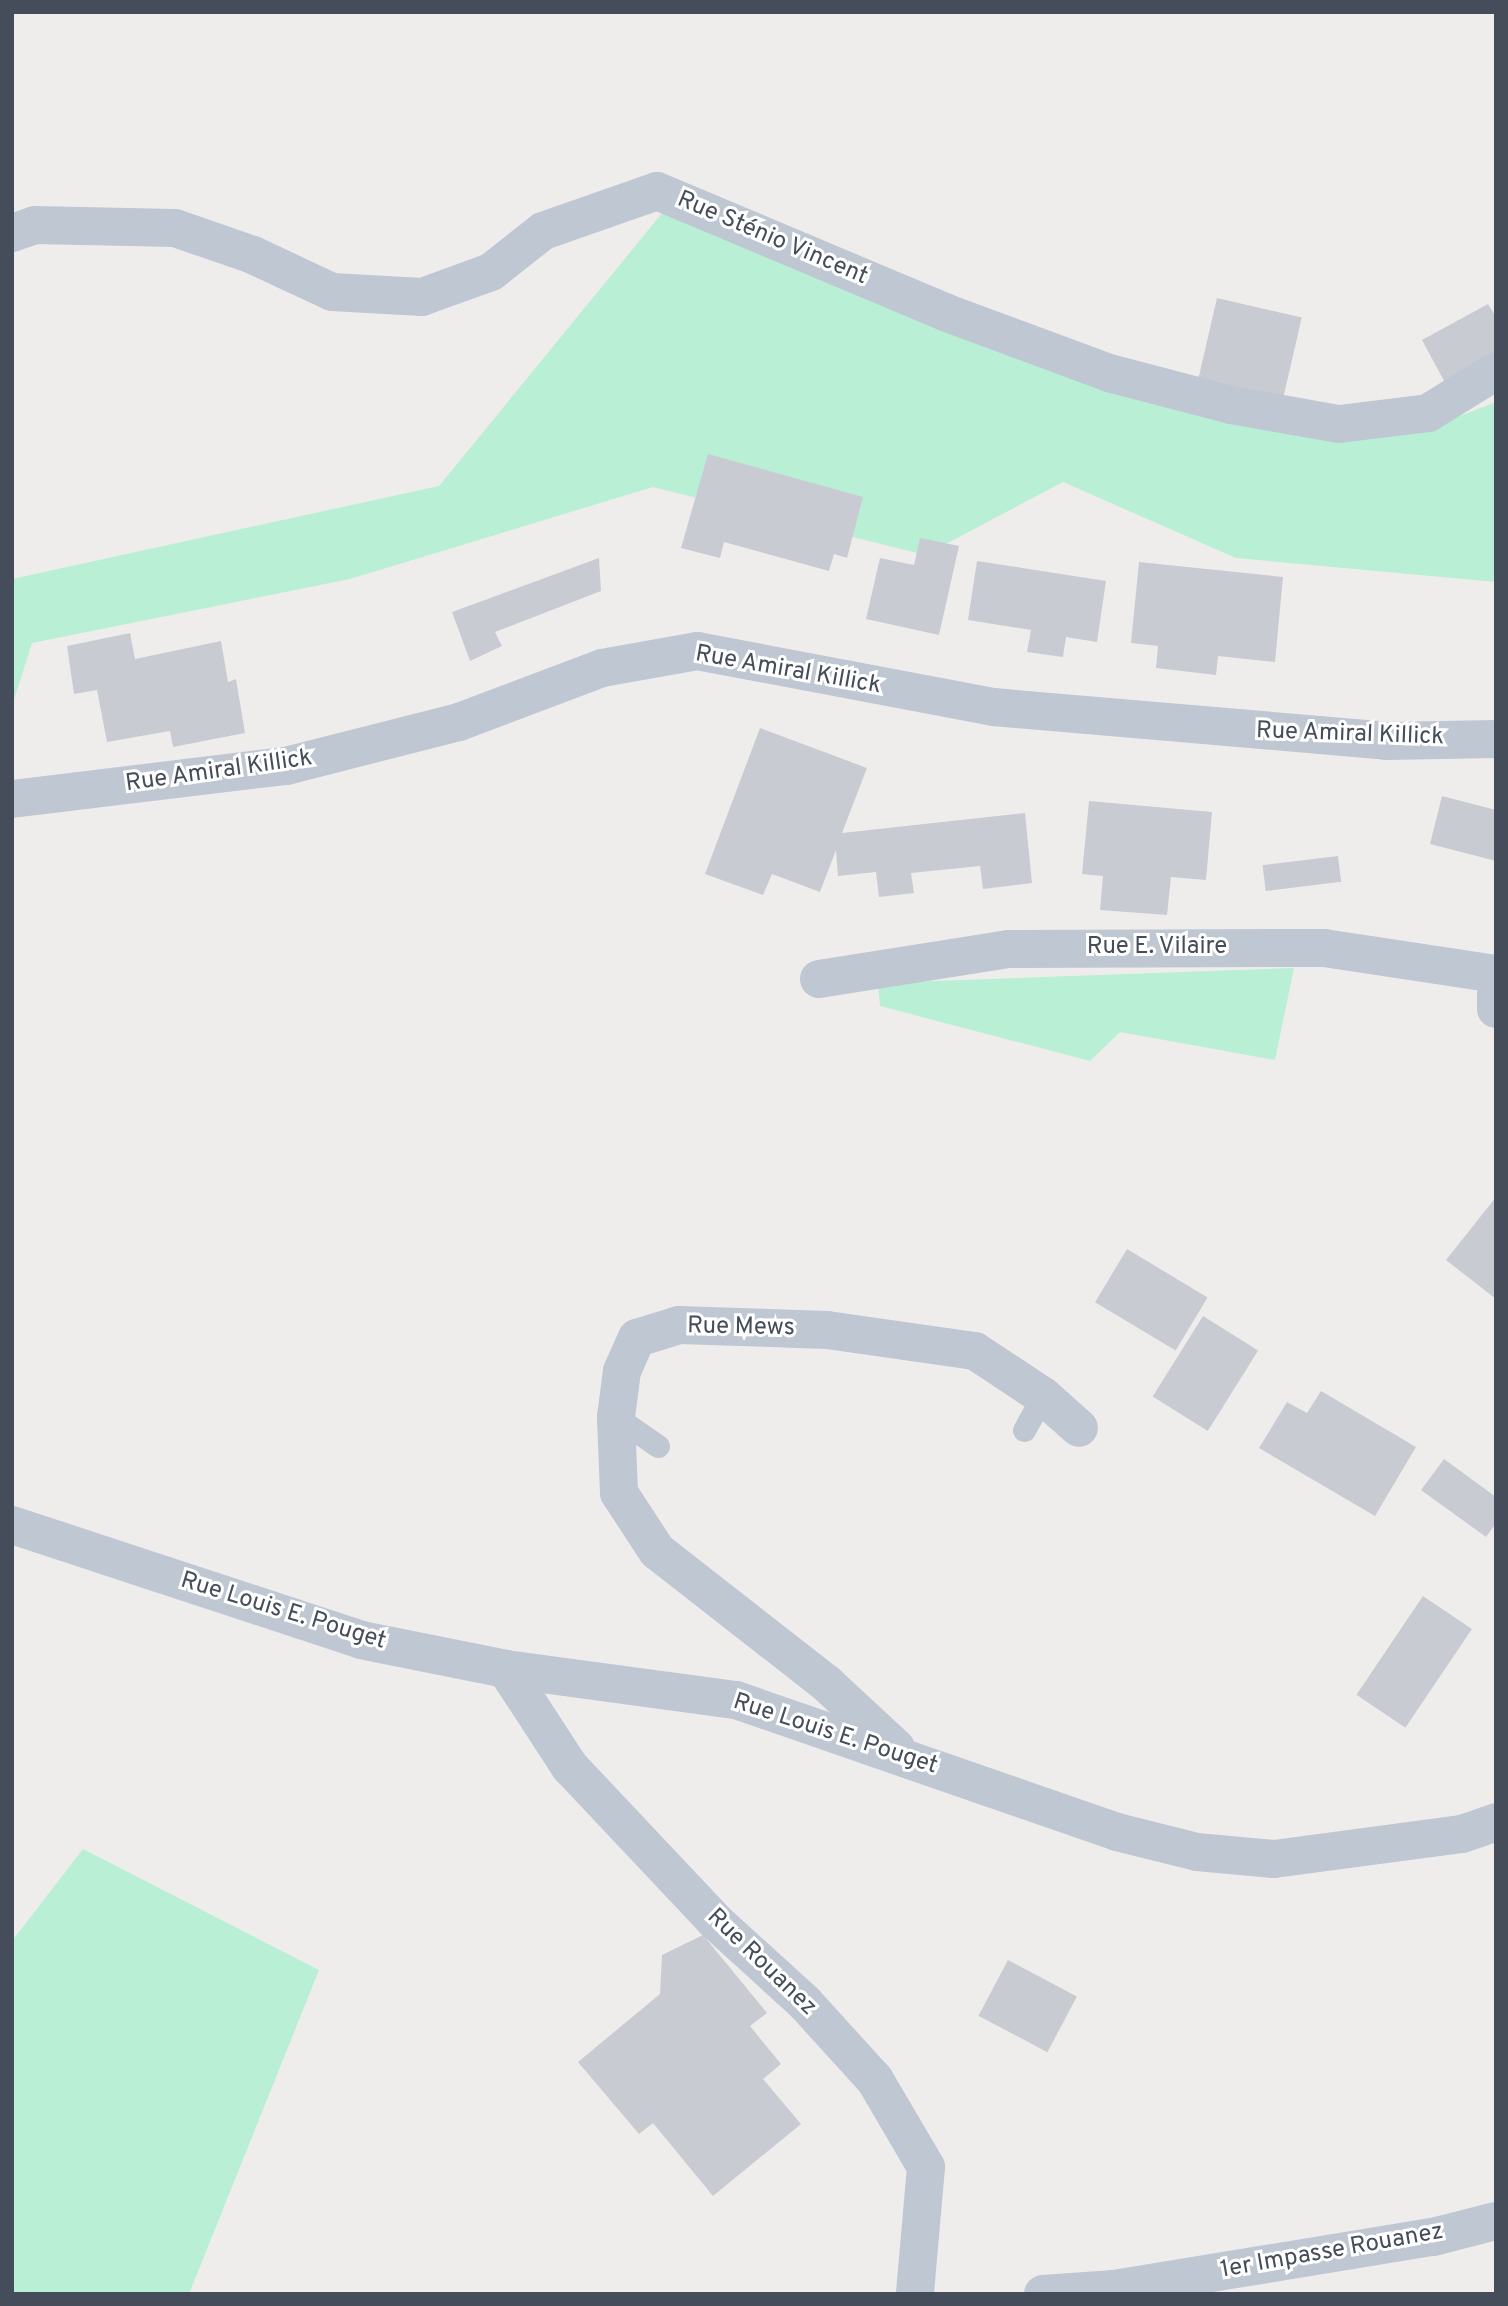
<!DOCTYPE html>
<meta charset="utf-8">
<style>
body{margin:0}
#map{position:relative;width:1508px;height:2306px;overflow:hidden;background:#efedec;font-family:Overpass,sans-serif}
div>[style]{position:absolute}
.green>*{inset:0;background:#b9efd5}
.building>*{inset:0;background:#c9cbd3;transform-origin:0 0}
.lane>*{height:23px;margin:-11.5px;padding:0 11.5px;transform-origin:11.5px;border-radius:11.5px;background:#bfc7d3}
.street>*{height:38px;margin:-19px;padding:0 19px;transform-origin:19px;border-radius:19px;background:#bfc7d3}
span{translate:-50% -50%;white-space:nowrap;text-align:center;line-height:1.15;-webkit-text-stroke:6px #fff;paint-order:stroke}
.street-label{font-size:24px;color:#454d5a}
.frame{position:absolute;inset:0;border:14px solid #454d5a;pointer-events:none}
</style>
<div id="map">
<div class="green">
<i style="clip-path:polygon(663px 212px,1219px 420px,1444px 422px,1496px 402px,1496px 582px,1236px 558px,1063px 482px,925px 555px,653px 487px,350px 579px,32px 643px,12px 706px,12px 579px,439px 486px)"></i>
<i style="clip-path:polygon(1294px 968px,1275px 1060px,1120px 1032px,1090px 1061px,880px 1006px,878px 983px)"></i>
<i style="clip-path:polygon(83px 1849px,319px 1970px,189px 2294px,12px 2294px,12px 1941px)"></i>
</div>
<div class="building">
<i style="left:1217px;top:298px;width:87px;height:83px;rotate:13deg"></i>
<i style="clip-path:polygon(1488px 304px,1496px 317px,1496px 355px,1450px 392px,1422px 340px)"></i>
<i style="clip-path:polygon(708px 454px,863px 497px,847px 558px,834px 554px,829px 571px,724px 542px,720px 558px,681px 548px)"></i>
<i style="clip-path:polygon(920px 538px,959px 546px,939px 635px,866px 619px,880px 558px,914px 565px)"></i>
<i style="clip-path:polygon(599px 558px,601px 591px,495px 632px,502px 646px,470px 661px,452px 612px)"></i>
<i style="clip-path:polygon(977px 561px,1106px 581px,1097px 642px,1066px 637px,1063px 657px,1027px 652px,1031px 630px,968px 620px)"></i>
<i style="clip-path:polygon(1139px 562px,1283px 577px,1275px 662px,1218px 656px,1216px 675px,1156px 668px,1158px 646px,1131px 643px)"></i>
<i style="clip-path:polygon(130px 633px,135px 659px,221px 641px,228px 682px,236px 679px,245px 733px,173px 747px,170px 731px,107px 742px,97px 690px,74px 694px,67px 646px)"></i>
<i style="clip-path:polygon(760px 728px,867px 768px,842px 833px,1025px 813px,1032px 883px,983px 889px,980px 866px,911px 873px,914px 893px,879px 897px,876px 872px,838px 876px,836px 850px,820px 892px,772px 874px,763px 895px,705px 874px)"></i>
<i style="clip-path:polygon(1442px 796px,1496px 810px,1496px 861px,1430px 844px)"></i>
<i style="clip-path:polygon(1089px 801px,1212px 812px,1206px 880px,1171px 877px,1167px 915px,1100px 910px,1103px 876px,1082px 874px)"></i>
<i style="left:1338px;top:856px;width:26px;height:76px;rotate:83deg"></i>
<i style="clip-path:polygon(1496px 1197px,1496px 1299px,1446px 1260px)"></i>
<i style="left:1127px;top:1249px;width:94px;height:62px;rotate:31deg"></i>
<i style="left:1203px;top:1316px;width:65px;height:95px;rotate:32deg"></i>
<i style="clip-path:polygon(1321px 1391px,1416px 1447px,1375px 1516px,1259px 1448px,1287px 1402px,1307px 1413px)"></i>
<i style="clip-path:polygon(1444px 1459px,1496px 1497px,1496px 1523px,1486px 1537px,1421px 1490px)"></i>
<i style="left:1423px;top:1596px;width:59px;height:119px;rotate:34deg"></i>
<i style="clip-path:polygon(703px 1935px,767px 2013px,750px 2026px,781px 2064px,763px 2079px,801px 2124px,713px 2196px,653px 2123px,639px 2134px,578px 2062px,660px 1994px,662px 1955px)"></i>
<i style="left:1008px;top:1960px;width:78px;height:63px;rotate:28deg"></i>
</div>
<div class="lane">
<i style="left:616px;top:1417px;width:51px;rotate:34.6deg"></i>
<i style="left:1024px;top:1430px;width:39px;rotate:-61deg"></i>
</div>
<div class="street">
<i style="left:12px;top:233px;width:24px;rotate:-19deg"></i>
<i style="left:35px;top:225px;width:140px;rotate:1.2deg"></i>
<i style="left:175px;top:228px;width:83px;rotate:19.1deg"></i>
<i style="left:253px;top:255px;width:87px;rotate:25.1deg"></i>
<i style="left:332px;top:292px;width:90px;rotate:3.2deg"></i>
<i style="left:422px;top:297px;width:73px;rotate:-19.9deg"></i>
<i style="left:491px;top:272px;width:66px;rotate:-38.3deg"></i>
<i style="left:543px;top:231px;width:121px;rotate:-19.3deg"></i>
<i style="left:657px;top:191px;width:315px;rotate:22.8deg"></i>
<i style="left:947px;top:313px;width:173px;rotate:20.3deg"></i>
<i style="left:1109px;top:373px;width:126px;rotate:14.7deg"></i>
<i style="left:1231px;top:405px;width:110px;rotate:10deg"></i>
<i style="left:1339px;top:424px;width:90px;rotate:-7deg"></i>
<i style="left:1428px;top:413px;width:80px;rotate:-31.7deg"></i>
<i style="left:12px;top:799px;width:276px;rotate:-6.9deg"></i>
<i style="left:286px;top:766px;width:179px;rotate:-14.3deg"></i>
<i style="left:459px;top:722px;width:153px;rotate:-20.7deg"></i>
<i style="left:602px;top:668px;width:97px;rotate:-10.1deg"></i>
<i style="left:697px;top:651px;width:301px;rotate:10.7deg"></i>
<i style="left:993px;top:707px;width:395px;rotate:4.9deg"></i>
<i style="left:1387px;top:741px;width:109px;rotate:-1.1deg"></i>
<i style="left:819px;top:979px;width:192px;rotate:-9deg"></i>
<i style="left:1009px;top:949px;width:315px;rotate:-0.2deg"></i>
<i style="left:1324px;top:948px;width:174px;rotate:8.6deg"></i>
<i style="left:1496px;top:993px;width:16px;rotate:90deg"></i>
<i style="left:12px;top:1525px;width:367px;rotate:18.2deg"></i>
<i style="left:361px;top:1640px;width:148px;rotate:11.3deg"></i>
<i style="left:506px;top:1669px;width:232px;rotate:7.7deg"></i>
<i style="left:736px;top:1700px;width:403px;rotate:19.1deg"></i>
<i style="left:1117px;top:1832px;width:82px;rotate:14deg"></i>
<i style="left:1197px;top:1852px;width:77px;rotate:5.2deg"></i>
<i style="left:1274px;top:1859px;width:190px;rotate:-7.6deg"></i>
<i style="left:1462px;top:1834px;width:36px;rotate:-19deg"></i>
<i style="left:506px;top:1669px;width:117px;rotate:56.9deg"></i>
<i style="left:570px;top:1767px;width:212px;rotate:46.7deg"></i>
<i style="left:715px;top:1921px;width:122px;rotate:42.3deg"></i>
<i style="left:805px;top:2003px;width:104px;rotate:47.7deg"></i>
<i style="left:875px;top:2080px;width:101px;rotate:59.6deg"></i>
<i style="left:926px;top:2167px;width:127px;rotate:95deg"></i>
<i style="left:896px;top:1748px;width:96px;rotate:-137.1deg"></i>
<i style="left:826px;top:1683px;width:214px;rotate:-142deg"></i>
<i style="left:657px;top:1551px;width:69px;rotate:-123.2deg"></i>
<i style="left:619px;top:1493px;width:76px;rotate:-92.3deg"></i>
<i style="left:616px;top:1417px;width:46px;rotate:-82.6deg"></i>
<i style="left:622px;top:1371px;width:36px;rotate:-66deg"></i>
<i style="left:637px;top:1338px;width:44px;rotate:-17.2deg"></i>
<i style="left:679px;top:1325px;width:148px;rotate:1.9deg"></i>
<i style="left:827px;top:1330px;width:149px;rotate:8.1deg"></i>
<i style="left:975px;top:1351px;width:82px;rotate:33.5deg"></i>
<i style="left:1043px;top:1396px;width:48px;rotate:41.6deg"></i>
<i style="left:1043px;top:2294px;width:71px;rotate:-4deg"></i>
<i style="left:1114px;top:2289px;width:323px;rotate:-9.3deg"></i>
<i style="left:1433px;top:2237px;width:65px;rotate:-14.3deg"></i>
</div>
<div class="street-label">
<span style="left:772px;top:239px;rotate:23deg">Rue Sténio Vincent</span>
<span style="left:788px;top:671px;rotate:10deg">Rue Amiral Killick</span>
<span style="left:1350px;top:735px;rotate:2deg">Rue Amiral Killick</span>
<span style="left:219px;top:772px;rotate:-8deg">Rue Amiral Killick</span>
<span style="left:1157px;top:948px">Rue E. Vilaire</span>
<span style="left:741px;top:1328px;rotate:1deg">Rue Mews</span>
<span style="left:283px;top:1612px;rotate:17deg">Rue Louis E. Pouget</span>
<span style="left:835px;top:1735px;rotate:18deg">Rue Louis E. Pouget</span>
<span style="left:761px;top:1963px;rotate:44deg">Rue Rouanez</span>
<span style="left:1332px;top:2252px;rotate:-10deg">1er Impasse Rouanez</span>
</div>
<div class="frame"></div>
</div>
